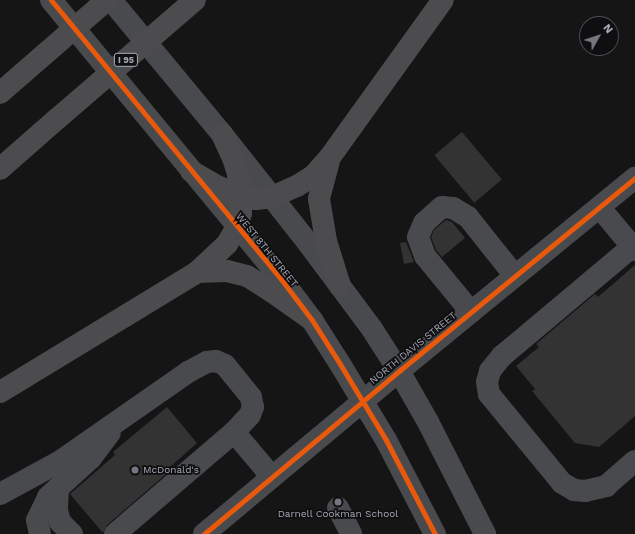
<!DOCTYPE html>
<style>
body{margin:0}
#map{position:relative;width:635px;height:534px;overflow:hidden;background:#151515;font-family:"Work Sans",sans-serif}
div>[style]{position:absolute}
.building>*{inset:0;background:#333334;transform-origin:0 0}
.minor>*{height:22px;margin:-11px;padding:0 11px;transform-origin:11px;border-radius:11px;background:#494a4e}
.highway>*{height:22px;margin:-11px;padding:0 11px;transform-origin:11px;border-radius:11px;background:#4c4c4f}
.highway-bridge>*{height:22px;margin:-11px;padding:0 11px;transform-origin:11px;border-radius:11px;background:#4c4c4f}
.cycleway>*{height:5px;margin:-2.5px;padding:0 2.5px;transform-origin:2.5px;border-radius:2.5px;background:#e8590c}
.dots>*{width:11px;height:11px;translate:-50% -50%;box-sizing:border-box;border:2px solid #0f0f11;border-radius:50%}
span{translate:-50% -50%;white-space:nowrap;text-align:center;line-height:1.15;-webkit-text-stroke:3.5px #0f0f11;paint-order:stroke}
.shield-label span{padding:1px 3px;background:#0f0f11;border:1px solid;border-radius:3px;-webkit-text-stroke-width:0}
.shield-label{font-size:9px;color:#a6aab6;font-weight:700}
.street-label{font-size:10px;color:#a6aab6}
.poi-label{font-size:10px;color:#a6aab6}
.left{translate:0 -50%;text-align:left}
.north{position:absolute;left:579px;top:16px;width:40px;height:40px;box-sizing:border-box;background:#0f0f11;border:1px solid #4b4d53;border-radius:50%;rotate:51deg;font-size:11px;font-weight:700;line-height:16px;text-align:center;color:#a6aab6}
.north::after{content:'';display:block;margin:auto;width:14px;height:18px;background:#73767e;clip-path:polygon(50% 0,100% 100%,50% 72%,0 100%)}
</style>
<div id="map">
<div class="building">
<i style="left:462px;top:132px;width:62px;height:36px;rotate:50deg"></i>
<i style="clip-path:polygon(446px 220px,452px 222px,465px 238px,442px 257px,436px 250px,431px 237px,434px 230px)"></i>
<i style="clip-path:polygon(406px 242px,414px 262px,404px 264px,400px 243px)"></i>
<i style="clip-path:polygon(635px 265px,635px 416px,599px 447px,575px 443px,532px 391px,535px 389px,516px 366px,539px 347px,536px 344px,595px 294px,598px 297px)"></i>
<i style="clip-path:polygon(167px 407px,197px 443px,170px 467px,172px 469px,107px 525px,103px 533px,70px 494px,115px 455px,113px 452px)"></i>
</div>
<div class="minor">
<i style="left:51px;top:0;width:362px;rotate:50.5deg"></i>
<i style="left:281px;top:279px;width:51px;rotate:52.9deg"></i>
<i style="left:312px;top:320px;width:52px;rotate:57.5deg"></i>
<i style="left:340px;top:364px;width:89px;rotate:58.8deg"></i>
<i style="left:386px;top:440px;width:106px;rotate:62.5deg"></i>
<i style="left:111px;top:0;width:174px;rotate:50.4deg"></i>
<i style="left:222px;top:134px;width:139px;rotate:51.7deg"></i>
<i style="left:308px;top:243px;width:107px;rotate:53.3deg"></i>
<i style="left:372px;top:329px;width:50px;rotate:57.3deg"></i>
<i style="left:399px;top:371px;width:59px;rotate:60.4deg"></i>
<i style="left:428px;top:422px;width:126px;rotate:63deg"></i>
<i style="left:600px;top:208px;width:55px;rotate:50.2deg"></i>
<i style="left:632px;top:247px;width:170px;rotate:140deg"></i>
<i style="left:502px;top:356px;width:19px;rotate:129deg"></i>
<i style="left:490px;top:371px;width:11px;rotate:105deg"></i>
<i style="left:487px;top:382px;width:12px;rotate:81deg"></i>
<i style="left:489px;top:394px;width:115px;rotate:50.6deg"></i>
<i style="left:562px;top:483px;width:14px;rotate:30deg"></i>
<i style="left:574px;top:490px;width:11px;rotate:5deg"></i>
<i style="left:585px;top:491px;width:22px;rotate:-13deg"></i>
<i style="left:606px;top:486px;width:38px;rotate:-41deg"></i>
<i style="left:471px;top:312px;width:72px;rotate:-129.4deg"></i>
<i style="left:425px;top:256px;width:20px;rotate:-110deg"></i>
<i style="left:418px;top:237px;width:15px;rotate:-67deg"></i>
<i style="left:424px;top:223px;width:24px;rotate:-42deg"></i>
<i style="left:442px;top:207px;width:11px;rotate:5deg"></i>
<i style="left:453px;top:208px;width:17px;rotate:31deg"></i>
<i style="left:468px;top:217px;width:75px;rotate:51.5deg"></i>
<i style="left:58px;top:488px;width:22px;rotate:93deg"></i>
<i style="left:57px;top:510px;width:12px;rotate:76deg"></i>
<i style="left:60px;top:522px;width:17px;rotate:45deg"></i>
<i style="left:0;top:494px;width:67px;rotate:-28.5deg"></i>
<i style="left:59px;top:462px;width:157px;rotate:-34.9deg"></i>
<i style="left:188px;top:372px;width:21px;rotate:-28deg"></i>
<i style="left:207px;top:362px;width:9px;rotate:-6deg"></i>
<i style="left:216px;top:361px;width:10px;rotate:24deg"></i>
<i style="left:225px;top:365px;width:41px;rotate:50.9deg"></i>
<i style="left:251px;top:397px;width:10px;rotate:79deg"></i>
<i style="left:253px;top:407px;width:9px;rotate:111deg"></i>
<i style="left:250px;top:415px;width:23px;rotate:133deg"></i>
<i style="left:234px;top:432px;width:59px;rotate:49.8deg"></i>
<i style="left:338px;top:508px;width:29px;rotate:63deg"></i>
<i style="left:40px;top:534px;width:14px;rotate:-102deg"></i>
<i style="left:37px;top:520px;width:25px;rotate:-64deg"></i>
<i style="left:48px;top:497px;width:58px;rotate:-42.2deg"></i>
<i style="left:91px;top:458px;width:31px;rotate:-53deg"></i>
<i style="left:115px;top:534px;width:157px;rotate:-40.6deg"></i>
<i style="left:204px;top:534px;width:254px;rotate:-39.9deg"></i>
<i style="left:399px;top:371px;width:305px;rotate:-39.3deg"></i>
</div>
<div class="highway">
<i style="left:0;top:93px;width:30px;rotate:-41deg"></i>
<i style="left:329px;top:161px;width:39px;rotate:105deg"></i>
<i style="left:319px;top:199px;width:43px;rotate:80.5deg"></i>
<i style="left:326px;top:241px;width:47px;rotate:72.7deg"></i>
<i style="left:0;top:169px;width:76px;rotate:-41.3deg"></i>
<i style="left:191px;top:171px;width:32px;rotate:30deg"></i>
<i style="left:219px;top:187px;width:24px;rotate:22deg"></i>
<i style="left:241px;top:196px;width:15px;rotate:11deg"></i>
<i style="left:256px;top:199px;width:16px;rotate:-7deg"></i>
<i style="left:272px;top:197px;width:27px;rotate:-24deg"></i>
<i style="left:297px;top:186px;width:19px;rotate:-32deg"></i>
<i style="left:313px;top:176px;width:25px;rotate:-48deg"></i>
<i style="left:330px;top:157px;width:193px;rotate:-54.3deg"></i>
<i style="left:197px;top:272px;width:30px;rotate:-2deg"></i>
<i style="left:227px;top:271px;width:21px;rotate:14deg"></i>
<i style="left:247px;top:276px;width:28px;rotate:32deg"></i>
<i style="left:271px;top:291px;width:50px;rotate:35.3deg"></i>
<i style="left:0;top:392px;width:231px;rotate:-31.3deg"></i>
<i style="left:197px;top:272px;width:41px;rotate:-43deg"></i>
<i style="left:227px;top:244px;width:20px;rotate:-60deg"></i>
<i style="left:237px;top:227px;width:15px;rotate:-74deg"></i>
<i style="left:241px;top:213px;width:17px;rotate:-90deg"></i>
<i style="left:241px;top:196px;width:22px;rotate:-98deg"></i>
<i style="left:238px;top:174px;width:17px;rotate:-107deg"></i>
<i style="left:233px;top:158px;width:26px;rotate:-115deg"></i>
</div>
<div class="highway-bridge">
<i style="left:23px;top:73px;width:111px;rotate:-41deg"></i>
<i style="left:57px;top:119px;width:182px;rotate:-40.8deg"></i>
</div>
<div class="cycleway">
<i style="left:51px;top:0;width:362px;rotate:50.5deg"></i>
<i style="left:281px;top:279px;width:51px;rotate:52.9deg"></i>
<i style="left:312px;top:320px;width:52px;rotate:57.5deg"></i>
<i style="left:340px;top:364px;width:89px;rotate:58.8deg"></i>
<i style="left:386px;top:440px;width:106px;rotate:62.5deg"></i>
<i style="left:204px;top:534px;width:254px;rotate:-39.9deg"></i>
<i style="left:399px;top:371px;width:305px;rotate:-39.3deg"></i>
</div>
<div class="dots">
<i style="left:135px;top:470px;background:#73767e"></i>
<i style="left:338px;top:502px;background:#73767e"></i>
</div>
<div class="shield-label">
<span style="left:126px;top:60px">I 95</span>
</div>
<div class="street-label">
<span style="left:267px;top:250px;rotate:51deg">WEST 8TH STREET</span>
<span style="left:413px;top:348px;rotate:-39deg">NORTH DAVIS STREET</span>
</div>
<div class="poi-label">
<span class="left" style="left:143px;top:470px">McDonald's</span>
<span style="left:338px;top:514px">Darnell Cookman School</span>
</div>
<div class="north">N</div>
</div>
